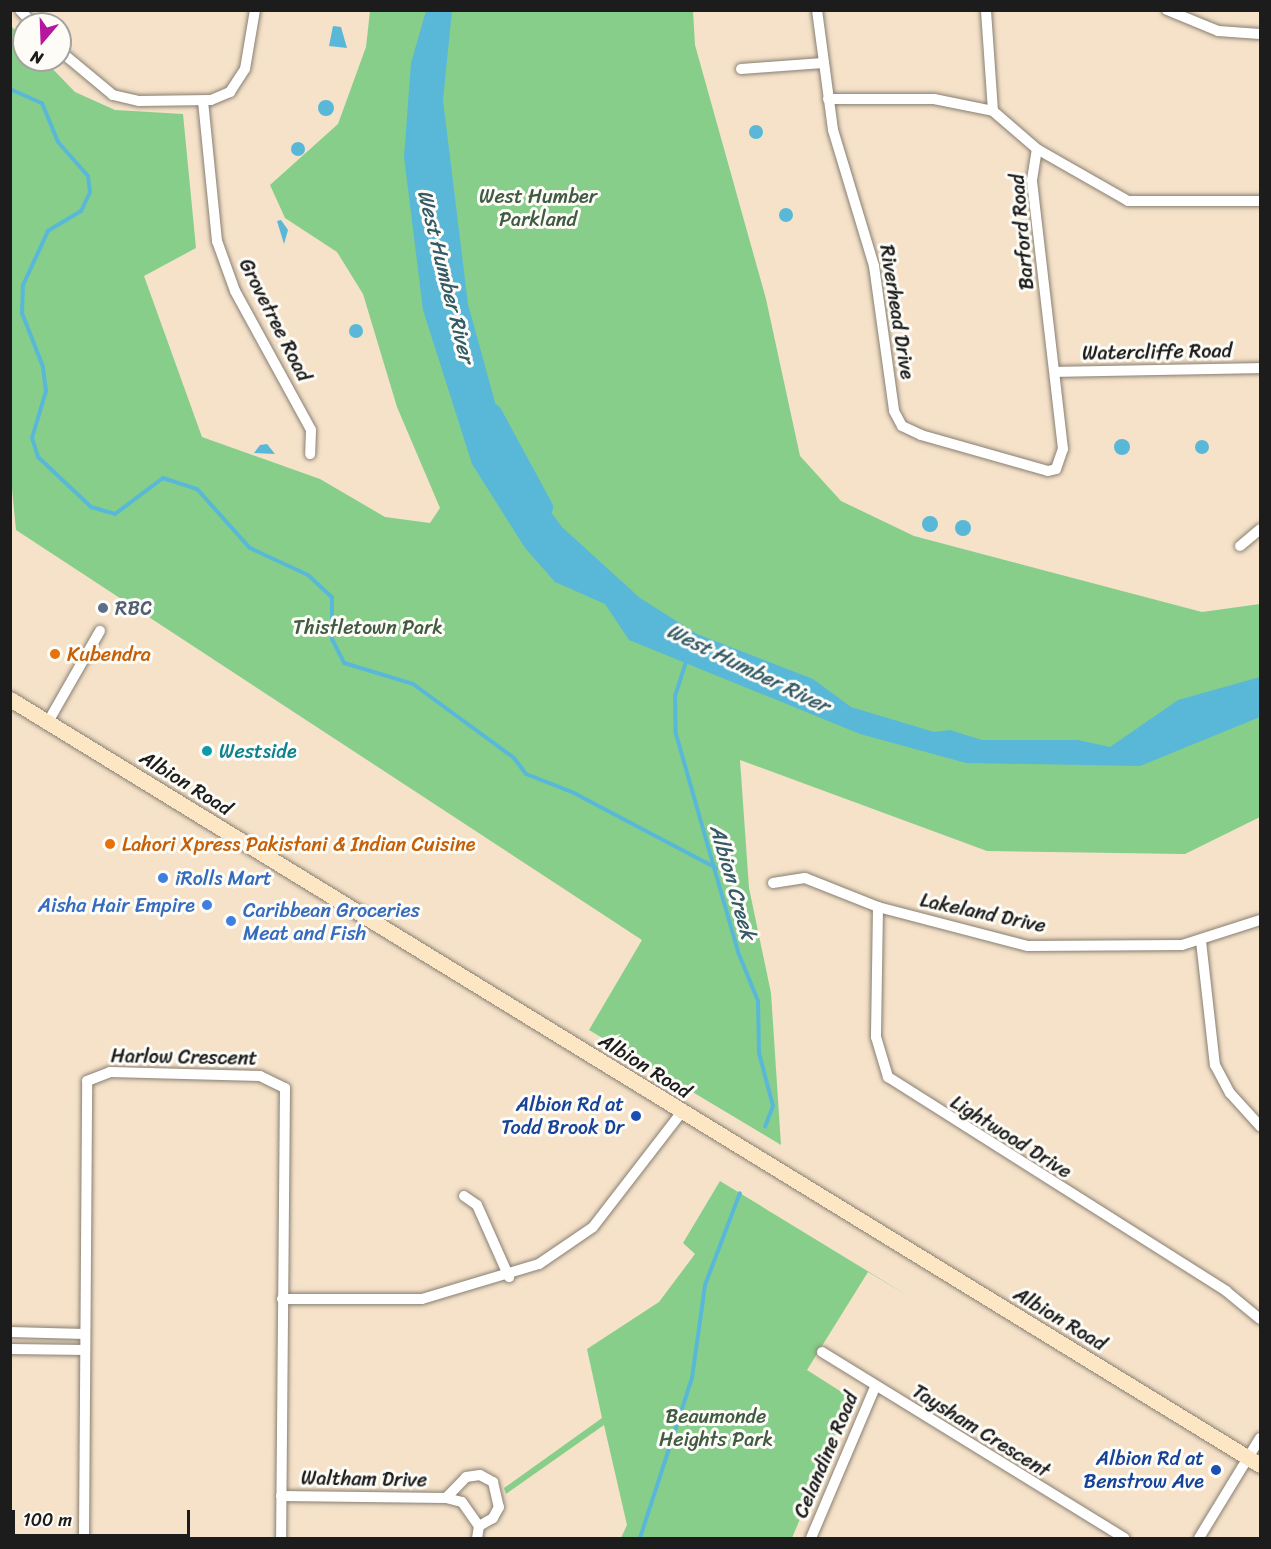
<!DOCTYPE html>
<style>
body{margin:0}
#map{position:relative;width:1271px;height:1549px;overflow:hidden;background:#f5e2c9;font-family:Sriracha,sans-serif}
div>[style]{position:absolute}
.green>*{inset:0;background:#87ce8a}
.water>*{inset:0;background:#59b8d8}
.round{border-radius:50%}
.stream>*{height:4px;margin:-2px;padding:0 2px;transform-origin:2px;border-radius:2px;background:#59b8d8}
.river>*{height:21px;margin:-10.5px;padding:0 10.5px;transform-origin:10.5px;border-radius:10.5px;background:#59b8d8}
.roads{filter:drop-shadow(0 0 2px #887f72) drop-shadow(0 0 2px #887f72)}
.street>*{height:10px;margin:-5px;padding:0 5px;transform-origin:5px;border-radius:5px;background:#fff}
.secondary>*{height:15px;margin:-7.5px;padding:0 7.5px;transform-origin:7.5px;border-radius:7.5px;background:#fce6c4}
.dots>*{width:16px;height:16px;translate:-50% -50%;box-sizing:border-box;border:3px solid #fdfcf7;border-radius:50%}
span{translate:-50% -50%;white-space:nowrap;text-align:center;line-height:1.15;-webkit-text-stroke:6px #fdfcf7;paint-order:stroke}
.park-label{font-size:20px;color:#415a42}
.street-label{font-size:20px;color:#1c1c1c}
.service-label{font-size:20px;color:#4e5e75}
.left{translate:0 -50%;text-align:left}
.food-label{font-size:20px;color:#c56008}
.culture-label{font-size:20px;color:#0d838f}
.shop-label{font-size:20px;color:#366cbe}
.right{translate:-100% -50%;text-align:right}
.transit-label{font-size:20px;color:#164399}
.water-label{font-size:21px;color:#345a67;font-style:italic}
.frame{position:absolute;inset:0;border:12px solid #1c1c1c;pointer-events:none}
.north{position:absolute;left:12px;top:12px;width:60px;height:60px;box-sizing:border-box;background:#fdfcf7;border:2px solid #a3a29f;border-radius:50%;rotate:199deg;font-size:16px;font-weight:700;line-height:24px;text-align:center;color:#1c1c1c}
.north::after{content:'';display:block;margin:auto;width:21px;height:27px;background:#b5179e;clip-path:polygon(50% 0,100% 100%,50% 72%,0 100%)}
.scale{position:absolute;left:12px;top:1510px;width:178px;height:27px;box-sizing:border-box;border:3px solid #1c1c1c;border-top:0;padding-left:8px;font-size:18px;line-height:21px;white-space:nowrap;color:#1c1c1c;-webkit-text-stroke:4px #fdfcf7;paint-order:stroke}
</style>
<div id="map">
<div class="green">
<i style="clip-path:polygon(370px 11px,693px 11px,695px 45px,766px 299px,800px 456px,841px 501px,914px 536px,1202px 612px,1260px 604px,1260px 817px,1185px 854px,987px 851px,740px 760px,749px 888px,771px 993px,781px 1145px,589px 1030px,642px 940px,16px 530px,10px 468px,10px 25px,24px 39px,24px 60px,44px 60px,75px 92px,115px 110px,183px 114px,196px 248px,144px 276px,202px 437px,320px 479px,385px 517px,430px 523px,440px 508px,397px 407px,363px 294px,337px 252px,285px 218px,270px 185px,338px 124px,366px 47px)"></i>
<i style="clip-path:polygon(720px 1181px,910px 1297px,868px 1272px,807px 1370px,851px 1398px,792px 1538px,621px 1538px,627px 1525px,604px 1425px,506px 1494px,504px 1488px,602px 1418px,587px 1349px,659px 1302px,695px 1254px,683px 1243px)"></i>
</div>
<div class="water">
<i style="clip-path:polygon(426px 11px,452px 11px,443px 100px,468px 304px,510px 457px,562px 527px,640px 598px,697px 634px,813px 679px,851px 707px,934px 732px,950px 730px,982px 740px,1078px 740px,1110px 747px,1178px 700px,1260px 677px,1260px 717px,1140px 766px,966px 763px,860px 734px,629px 640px,605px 604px,555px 582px,525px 548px,472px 464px,423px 310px,404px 157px,411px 63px)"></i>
<i style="clip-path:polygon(333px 26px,341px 27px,347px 48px,329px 46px)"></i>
<i class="round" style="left:318px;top:100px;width:16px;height:16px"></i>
<i class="round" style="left:749px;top:125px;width:14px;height:14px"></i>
<i class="round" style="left:291px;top:142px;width:14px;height:14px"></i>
<i class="round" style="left:779px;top:208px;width:14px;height:14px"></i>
<i style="clip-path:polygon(281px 220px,288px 230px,284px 244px,277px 221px)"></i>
<i class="round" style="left:349px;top:324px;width:14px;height:14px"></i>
<i class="round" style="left:1114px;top:439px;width:16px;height:16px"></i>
<i class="round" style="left:1195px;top:440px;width:14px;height:14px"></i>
<i style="clip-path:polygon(267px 444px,275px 454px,254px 453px,260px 445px)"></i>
<i class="round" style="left:922px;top:516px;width:16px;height:16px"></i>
<i class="round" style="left:955px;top:520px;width:16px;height:16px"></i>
</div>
<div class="stream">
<i style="left:10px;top:89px;width:35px;rotate:24deg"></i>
<i style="left:42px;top:103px;width:42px;rotate:67.7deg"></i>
<i style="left:58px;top:142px;width:45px;rotate:48.6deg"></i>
<i style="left:88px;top:176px;width:16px;rotate:83deg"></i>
<i style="left:90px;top:192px;width:21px;rotate:115deg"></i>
<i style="left:81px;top:211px;width:39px;rotate:149deg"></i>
<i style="left:48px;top:231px;width:60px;rotate:114.8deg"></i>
<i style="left:23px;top:285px;width:28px;rotate:92deg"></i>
<i style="left:22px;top:313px;width:58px;rotate:68.7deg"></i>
<i style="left:43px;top:367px;width:24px;rotate:83deg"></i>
<i style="left:46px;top:391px;width:49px;rotate:106.6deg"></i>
<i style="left:32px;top:438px;width:20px;rotate:72deg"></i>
<i style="left:38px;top:457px;width:73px;rotate:43.3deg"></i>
<i style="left:91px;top:507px;width:25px;rotate:16deg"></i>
<i style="left:115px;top:514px;width:60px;rotate:-36.9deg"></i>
<i style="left:163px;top:478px;width:36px;rotate:18deg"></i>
<i style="left:197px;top:489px;width:79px;rotate:48.1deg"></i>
<i style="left:250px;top:548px;width:64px;rotate:25deg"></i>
<i style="left:308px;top:575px;width:33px;rotate:43deg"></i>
<i style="left:332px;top:597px;width:42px;rotate:90deg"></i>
<i style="left:332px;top:639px;width:27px;rotate:63deg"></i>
<i style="left:344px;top:663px;width:72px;rotate:16.9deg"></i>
<i style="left:413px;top:684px;width:125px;rotate:36.2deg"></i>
<i style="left:514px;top:758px;width:20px;rotate:53deg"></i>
<i style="left:526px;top:774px;width:49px;rotate:21.4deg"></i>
<i style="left:572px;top:792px;width:163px;rotate:27.8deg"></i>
<i style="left:686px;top:662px;width:35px;rotate:108deg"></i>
<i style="left:675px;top:695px;width:39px;rotate:89deg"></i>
<i style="left:676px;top:734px;width:227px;rotate:74.1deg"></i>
<i style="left:738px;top:952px;width:53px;rotate:67.8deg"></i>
<i style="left:758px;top:1001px;width:52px;rotate:88.9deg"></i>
<i style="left:759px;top:1053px;width:55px;rotate:75.2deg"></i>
<i style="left:773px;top:1106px;width:22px;rotate:111deg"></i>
<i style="left:640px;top:1538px;width:168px;rotate:-72deg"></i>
<i style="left:692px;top:1378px;width:94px;rotate:-82deg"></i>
<i style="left:705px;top:1285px;width:98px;rotate:-69.2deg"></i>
</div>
<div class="river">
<i style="left:491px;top:413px;width:107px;rotate:61.5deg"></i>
</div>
<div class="roads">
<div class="street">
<i style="left:20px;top:10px;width:19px;rotate:47deg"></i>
<i style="left:817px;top:10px;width:121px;rotate:82.4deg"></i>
<i style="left:833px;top:130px;width:142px;rotate:73.2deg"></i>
<i style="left:874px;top:266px;width:146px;rotate:82.1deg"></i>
<i style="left:894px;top:411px;width:17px;rotate:62deg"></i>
<i style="left:902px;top:426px;width:21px;rotate:25deg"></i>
<i style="left:921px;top:435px;width:132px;rotate:15.8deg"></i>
<i style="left:1048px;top:471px;width:8px;rotate:-14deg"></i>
<i style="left:1056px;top:469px;width:21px;rotate:-71deg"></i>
<i style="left:1063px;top:449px;width:271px;rotate:-96.6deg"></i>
<i style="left:1032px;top:180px;width:31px;rotate:-81deg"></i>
<i style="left:1037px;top:149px;width:58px;rotate:-139.2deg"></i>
<i style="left:993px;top:111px;width:101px;rotate:-94deg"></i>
<i style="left:1167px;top:10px;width:55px;rotate:22.4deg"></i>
<i style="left:1218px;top:31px;width:42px;rotate:4.1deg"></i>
<i style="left:60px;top:51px;width:69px;rotate:39.7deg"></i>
<i style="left:113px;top:95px;width:27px;rotate:13deg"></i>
<i style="left:139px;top:101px;width:72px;rotate:-0.8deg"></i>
<i style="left:211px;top:100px;width:21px;rotate:-23deg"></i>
<i style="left:230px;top:92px;width:27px;rotate:-57deg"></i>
<i style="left:245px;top:69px;width:60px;rotate:-80.4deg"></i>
<i style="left:741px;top:69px;width:82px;rotate:-4.2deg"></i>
<i style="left:828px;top:99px;width:106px"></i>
<i style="left:934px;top:99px;width:60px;rotate:11.5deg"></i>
<i style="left:203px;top:101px;width:141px;rotate:84.3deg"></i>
<i style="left:217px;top:241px;width:53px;rotate:70.2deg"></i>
<i style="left:235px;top:291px;width:158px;rotate:61.3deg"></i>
<i style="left:311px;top:430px;width:24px;rotate:92deg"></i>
<i style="left:1037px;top:149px;width:105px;rotate:29.7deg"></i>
<i style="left:1128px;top:201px;width:132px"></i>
<i style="left:1055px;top:372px;width:205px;rotate:-1.1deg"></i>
<i style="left:1240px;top:546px;width:26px;rotate:-40deg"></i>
<i style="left:48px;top:722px;width:105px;rotate:-60.3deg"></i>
<i style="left:773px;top:883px;width:32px;rotate:-9deg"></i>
<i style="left:805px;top:878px;width:79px;rotate:21.7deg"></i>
<i style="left:878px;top:907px;width:155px;rotate:14.6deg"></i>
<i style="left:1028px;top:946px;width:154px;rotate:-0.4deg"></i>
<i style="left:1182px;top:945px;width:82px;rotate:-17.8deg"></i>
<i style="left:878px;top:907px;width:130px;rotate:90.9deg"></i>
<i style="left:876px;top:1037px;width:42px;rotate:73.3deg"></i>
<i style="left:888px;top:1077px;width:400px;rotate:32.3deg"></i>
<i style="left:1226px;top:1291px;width:44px;rotate:39.5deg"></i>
<i style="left:1201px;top:941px;width:125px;rotate:83.6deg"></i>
<i style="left:1215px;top:1065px;width:32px;rotate:62deg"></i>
<i style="left:1230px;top:1093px;width:45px;rotate:47.7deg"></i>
<i style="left:464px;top:1196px;width:16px;rotate:35deg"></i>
<i style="left:477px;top:1205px;width:79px;rotate:66deg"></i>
<i style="left:282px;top:1299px;width:140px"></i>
<i style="left:422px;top:1299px;width:122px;rotate:-16.7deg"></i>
<i style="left:539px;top:1264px;width:65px;rotate:-34.4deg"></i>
<i style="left:593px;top:1227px;width:144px;rotate:-52.3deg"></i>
<i style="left:10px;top:1332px;width:75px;rotate:1.5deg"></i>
<i style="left:10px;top:1349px;width:75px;rotate:0.8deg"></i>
<i style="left:822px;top:1352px;width:355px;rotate:31.6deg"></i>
<i style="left:281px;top:1496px;width:165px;rotate:0.7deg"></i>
<i style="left:446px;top:1498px;width:29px;rotate:-46deg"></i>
<i style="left:466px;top:1477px;width:14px;rotate:-8deg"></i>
<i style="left:480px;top:1475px;width:15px;rotate:28deg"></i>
<i style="left:493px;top:1482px;width:26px;rotate:77deg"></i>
<i style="left:499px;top:1507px;width:13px;rotate:119deg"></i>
<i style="left:493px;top:1518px;width:16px;rotate:150deg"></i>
<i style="left:479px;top:1526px;width:12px;rotate:99deg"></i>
<i style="left:446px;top:1498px;width:16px;rotate:14deg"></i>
<i style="left:462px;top:1502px;width:29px;rotate:55deg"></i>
<i style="left:84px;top:1538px;width:457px;rotate:-89.6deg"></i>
<i style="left:87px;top:1081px;width:25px;rotate:-21deg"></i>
<i style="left:110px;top:1072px;width:150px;rotate:1.5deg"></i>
<i style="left:260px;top:1076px;width:28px;rotate:26deg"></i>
<i style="left:285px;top:1088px;width:450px;rotate:90.5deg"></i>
<i style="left:811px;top:1538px;width:164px;rotate:-67deg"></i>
<i style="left:1199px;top:1538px;width:117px;rotate:-58.6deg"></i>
</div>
<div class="secondary">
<i style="left:10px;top:699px;width:1466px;rotate:31.5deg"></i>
</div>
</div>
<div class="dots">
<i style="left:103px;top:608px;background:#5c6f8a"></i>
<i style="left:55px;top:654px;background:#e8710a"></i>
<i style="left:207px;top:751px;background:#0f9aa8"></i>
<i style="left:110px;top:844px;background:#e8710a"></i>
<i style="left:163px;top:878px;background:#3f7fe0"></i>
<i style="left:207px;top:905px;background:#3f7fe0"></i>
<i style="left:231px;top:921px;background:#3f7fe0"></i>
<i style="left:636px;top:1116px;background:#1a4fb4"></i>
<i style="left:1216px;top:1470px;background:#1a4fb4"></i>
</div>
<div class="park-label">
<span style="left:538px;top:208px">West Humber<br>Parkland</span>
<span style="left:368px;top:627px">Thistletown Park</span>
<span style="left:716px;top:1428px">Beaumonde<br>Heights Park</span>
</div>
<div class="street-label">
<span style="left:1022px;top:232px;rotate:-95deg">Barford Road</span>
<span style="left:897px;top:312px;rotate:81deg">Riverhead Drive</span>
<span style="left:275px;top:320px;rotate:63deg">Grovetree Road</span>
<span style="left:1157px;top:352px;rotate:-1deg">Watercliffe Road</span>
<span style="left:186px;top:783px;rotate:32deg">Albion Road</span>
<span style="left:983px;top:913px;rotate:12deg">Lakeland Drive</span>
<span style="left:184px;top:1057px;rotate:1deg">Harlow Crescent</span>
<span style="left:645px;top:1066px;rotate:32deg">Albion Road</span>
<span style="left:1011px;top:1137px;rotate:32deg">Lightwood Drive</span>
<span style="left:1060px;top:1319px;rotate:31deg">Albion Road</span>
<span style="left:981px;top:1431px;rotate:32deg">Taysham Crescent</span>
<span style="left:826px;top:1455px;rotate:-67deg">Celandine Road</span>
<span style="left:364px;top:1479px;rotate:1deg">Waltham Drive</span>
</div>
<div class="service-label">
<span class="left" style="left:115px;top:608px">RBC</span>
</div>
<div class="food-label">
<span class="left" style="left:67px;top:654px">Kubendra</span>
<span class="left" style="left:122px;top:844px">Lahori Xpress Pakistani &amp; Indian Cuisine</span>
</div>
<div class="culture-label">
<span class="left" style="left:219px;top:751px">Westside</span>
</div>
<div class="shop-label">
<span class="left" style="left:175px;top:878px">iRolls Mart</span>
<span class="right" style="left:195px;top:905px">Aisha Hair Empire</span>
<span class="left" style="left:243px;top:922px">Caribbean Groceries<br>Meat and Fish</span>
</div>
<div class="transit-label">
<span class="right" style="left:624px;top:1116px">Albion Rd at<br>Todd Brook Dr</span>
<span class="right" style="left:1204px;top:1470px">Albion Rd at<br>Benstrow Ave</span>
</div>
<div class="water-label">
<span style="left:446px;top:276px;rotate:76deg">West Humber River</span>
<span style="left:748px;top:668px;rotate:26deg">West Humber River</span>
<span style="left:733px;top:882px;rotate:74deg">Albion Creek</span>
</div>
<div class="frame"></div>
<div class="north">N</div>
<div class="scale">100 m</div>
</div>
